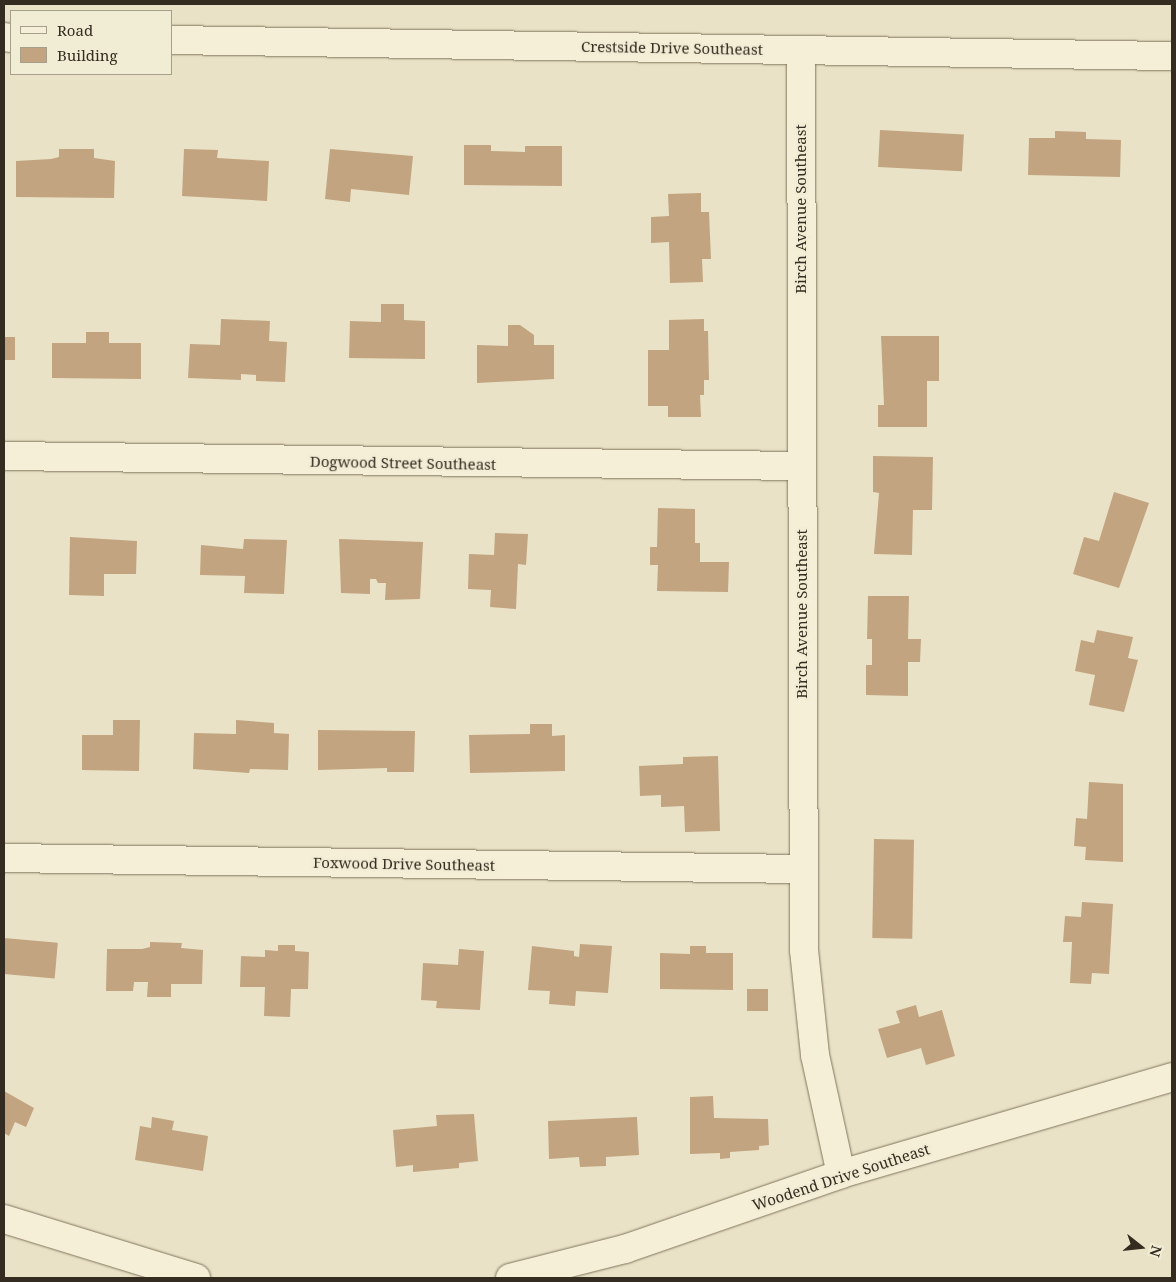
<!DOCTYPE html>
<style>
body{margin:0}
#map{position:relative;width:1176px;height:1282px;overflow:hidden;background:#e9e2c6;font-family:"Noto Serif",serif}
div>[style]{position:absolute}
.building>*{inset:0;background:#c2a480;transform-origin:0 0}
.roads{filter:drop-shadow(0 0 1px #82755e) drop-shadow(0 0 1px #82755e)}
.minor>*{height:28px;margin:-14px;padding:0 14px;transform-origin:14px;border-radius:14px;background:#f5efd8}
span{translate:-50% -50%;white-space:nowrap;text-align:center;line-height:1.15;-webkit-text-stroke:4.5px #f1ecd4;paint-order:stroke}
.street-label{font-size:15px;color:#342c20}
.frame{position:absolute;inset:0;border:5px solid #342c20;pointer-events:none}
.legend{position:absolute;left:10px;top:10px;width:162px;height:65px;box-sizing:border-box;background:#f1ecd4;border:1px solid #a59f8c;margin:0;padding:6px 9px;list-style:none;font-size:15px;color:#342c20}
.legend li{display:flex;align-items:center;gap:10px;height:25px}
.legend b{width:25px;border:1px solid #a59f8c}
.north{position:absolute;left:1116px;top:1222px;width:50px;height:50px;-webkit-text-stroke:4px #f1ecd4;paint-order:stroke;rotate:106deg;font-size:14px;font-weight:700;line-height:20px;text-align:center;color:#342c20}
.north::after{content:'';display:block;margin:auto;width:18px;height:22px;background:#342c20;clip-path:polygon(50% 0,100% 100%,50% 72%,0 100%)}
</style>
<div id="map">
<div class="building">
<i style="left:880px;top:130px;width:84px;height:37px;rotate:3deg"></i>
<i style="clip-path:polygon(1055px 131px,1086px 132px,1086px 139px,1121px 140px,1120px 177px,1028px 175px,1029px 138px,1055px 138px)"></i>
<i style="clip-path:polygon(464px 145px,491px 145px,491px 151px,525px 152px,525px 146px,562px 146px,562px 186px,464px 185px)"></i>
<i style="clip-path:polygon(59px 149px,94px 149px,94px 158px,115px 161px,114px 198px,16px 197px,16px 161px,51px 159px,59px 157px)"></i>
<i style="clip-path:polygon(184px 149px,218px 150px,217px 158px,269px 161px,267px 201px,182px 196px)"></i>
<i style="clip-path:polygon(330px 149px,413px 156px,409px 195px,351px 189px,350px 202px,325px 199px)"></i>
<i style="clip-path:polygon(701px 193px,701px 212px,709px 212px,711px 259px,702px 259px,703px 282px,670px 283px,669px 242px,651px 243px,651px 217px,669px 216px,668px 194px)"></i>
<i style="clip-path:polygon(381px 304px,404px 304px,404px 320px,425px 321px,425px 359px,349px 358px,350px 321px,381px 322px)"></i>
<i style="clip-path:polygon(221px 319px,270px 321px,269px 341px,287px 342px,285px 382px,256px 381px,256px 375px,241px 374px,241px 380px,188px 378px,190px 344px,220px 345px)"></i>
<i style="clip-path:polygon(704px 319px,704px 331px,708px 331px,709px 380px,704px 380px,704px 395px,700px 395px,701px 417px,668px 417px,668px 406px,648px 406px,648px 350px,669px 350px,669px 320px)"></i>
<i style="clip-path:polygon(508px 325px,520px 325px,534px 335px,534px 345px,554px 345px,554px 379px,477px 383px,477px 345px,508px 346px)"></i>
<i style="clip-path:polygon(86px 332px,109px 332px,109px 343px,141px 343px,141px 379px,52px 378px,52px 343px,86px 343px)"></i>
<i style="clip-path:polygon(881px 336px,939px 336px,939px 381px,927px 381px,927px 427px,878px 427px,878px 405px,884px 405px)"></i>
<i style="left:4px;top:337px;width:11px;height:23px"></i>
<i style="clip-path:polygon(873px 456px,933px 457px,932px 510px,913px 510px,912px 555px,874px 554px,879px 493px,873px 492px)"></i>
<i style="clip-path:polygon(1114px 492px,1149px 503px,1119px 588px,1073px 574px,1084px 537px,1099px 541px)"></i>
<i style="clip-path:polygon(658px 508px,695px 509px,695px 543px,700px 543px,700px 562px,729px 562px,728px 592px,657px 591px,658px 565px,650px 565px,650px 547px,657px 547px)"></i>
<i style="clip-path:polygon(495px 533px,528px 534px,526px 565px,518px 564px,516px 609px,490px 607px,491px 590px,468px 589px,469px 554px,494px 555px)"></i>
<i style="clip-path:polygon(70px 537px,137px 541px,136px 574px,104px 574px,104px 596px,69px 595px)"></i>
<i style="clip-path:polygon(244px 539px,287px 540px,284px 594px,244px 593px,245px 576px,200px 575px,201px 545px,243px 549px)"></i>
<i style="clip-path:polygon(339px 539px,423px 542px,420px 599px,385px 600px,386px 583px,378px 583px,376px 579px,370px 579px,370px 594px,341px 593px)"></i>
<i style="clip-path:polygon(868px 596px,909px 596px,908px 639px,921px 639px,920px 662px,908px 662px,908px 696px,866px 695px,866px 665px,872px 665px,872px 639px,867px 639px)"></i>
<i style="clip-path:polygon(1097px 630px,1133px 637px,1128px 658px,1138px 660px,1124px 712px,1089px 705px,1095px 675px,1075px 671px,1081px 640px,1094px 643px)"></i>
<i style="clip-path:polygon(113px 720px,140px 720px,139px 771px,82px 770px,82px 735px,113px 735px)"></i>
<i style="clip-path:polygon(236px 720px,274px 723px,274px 733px,289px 734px,288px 770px,250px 769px,249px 773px,193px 769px,194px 733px,236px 734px)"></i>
<i style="clip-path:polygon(530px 724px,552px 724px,552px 736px,565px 735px,565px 771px,470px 773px,469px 735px,530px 734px)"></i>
<i style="clip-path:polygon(318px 730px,415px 731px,414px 772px,387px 772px,387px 768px,318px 770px)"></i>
<i style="clip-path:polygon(718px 756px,720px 831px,685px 832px,684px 806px,661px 807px,661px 795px,640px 796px,639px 766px,683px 764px,683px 757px)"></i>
<i style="clip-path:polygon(1089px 782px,1123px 784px,1123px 862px,1085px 860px,1086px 847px,1074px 846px,1076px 818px,1087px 819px)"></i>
<i style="left:874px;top:839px;width:40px;height:99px;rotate:1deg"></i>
<i style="clip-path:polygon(1082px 902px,1113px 904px,1109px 974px,1092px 973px,1091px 984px,1070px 983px,1072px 942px,1063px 942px,1065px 916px,1081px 917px)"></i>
<i style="left:4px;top:938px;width:54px;height:36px;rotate:5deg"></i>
<i style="clip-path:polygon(150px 942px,182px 943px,181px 948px,203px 950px,202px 984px,171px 984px,171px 997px,147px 997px,148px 982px,134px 982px,133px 991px,106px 991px,107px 949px,142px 949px,150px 947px)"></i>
<i style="clip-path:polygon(580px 944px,612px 946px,608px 993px,576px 991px,575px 1006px,549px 1004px,550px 991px,528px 990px,532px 946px,574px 951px,574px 956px,579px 957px)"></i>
<i style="clip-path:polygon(278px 945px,295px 945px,295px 951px,309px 952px,308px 989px,291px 989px,290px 1017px,264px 1016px,265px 987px,240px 987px,241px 956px,265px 957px,265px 950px,278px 951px)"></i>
<i style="clip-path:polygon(690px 946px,706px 946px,706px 953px,733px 953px,733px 990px,660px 989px,660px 953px,690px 954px)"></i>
<i style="clip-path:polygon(459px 949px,484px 951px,480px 1010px,436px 1008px,437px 1001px,421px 1000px,423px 963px,458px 965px)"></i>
<i style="left:747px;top:989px;width:21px;height:22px"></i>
<i style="clip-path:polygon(916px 1005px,919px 1017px,942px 1010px,955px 1056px,926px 1065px,921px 1048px,887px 1058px,878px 1029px,900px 1023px,896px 1011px)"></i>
<i style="clip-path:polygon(4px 1091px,34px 1108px,26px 1127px,15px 1122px,9px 1136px,4px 1133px)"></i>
<i style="clip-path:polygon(713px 1096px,714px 1118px,768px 1119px,769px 1145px,759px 1146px,759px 1150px,730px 1152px,730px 1158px,720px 1159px,720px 1153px,690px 1154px,690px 1097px)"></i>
<i style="clip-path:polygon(474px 1114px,478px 1161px,459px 1163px,459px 1168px,413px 1172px,413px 1165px,396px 1167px,393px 1130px,437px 1126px,436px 1115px)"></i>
<i style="clip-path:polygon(152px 1117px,174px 1121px,172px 1130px,208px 1136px,203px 1171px,135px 1160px,140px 1126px,151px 1128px)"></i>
<i style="clip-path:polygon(637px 1117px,639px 1155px,606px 1157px,606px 1166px,580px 1167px,579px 1157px,549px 1159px,548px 1121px)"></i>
</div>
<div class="roads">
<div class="minor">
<i style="left:4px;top:37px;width:7px;rotate:8deg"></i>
<i style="left:171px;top:40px;width:1001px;rotate:0.92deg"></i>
<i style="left:801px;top:51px;width:899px;rotate:89.81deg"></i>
<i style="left:804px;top:950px;width:106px;rotate:84deg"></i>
<i style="left:815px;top:1055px;width:122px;rotate:77.7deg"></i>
<i style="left:4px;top:456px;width:798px;rotate:0.72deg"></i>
<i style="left:4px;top:858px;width:799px;rotate:0.79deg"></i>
<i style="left:4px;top:1219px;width:201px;rotate:17.1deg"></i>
<i style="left:510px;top:1278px;width:119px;rotate:-14.2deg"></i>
<i style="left:625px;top:1249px;width:229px;rotate:-19.1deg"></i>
<i style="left:841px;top:1174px;width:345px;rotate:-16.3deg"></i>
</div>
</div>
<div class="street-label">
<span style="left:672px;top:48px;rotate:1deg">Crestside Drive Southeast</span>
<span style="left:801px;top:209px;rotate:-90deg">Birch Avenue Southeast</span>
<span style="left:403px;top:463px;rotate:1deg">Dogwood Street Southeast</span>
<span style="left:802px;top:614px;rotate:-90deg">Birch Avenue Southeast</span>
<span style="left:404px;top:864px;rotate:1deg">Foxwood Drive Southeast</span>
<span style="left:841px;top:1177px;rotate:-18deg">Woodend Drive Southeast</span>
</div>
<div class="frame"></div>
<ul class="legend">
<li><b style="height:6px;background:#f5efd8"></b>Road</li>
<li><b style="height:14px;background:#c2a480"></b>Building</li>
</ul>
<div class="north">N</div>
</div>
